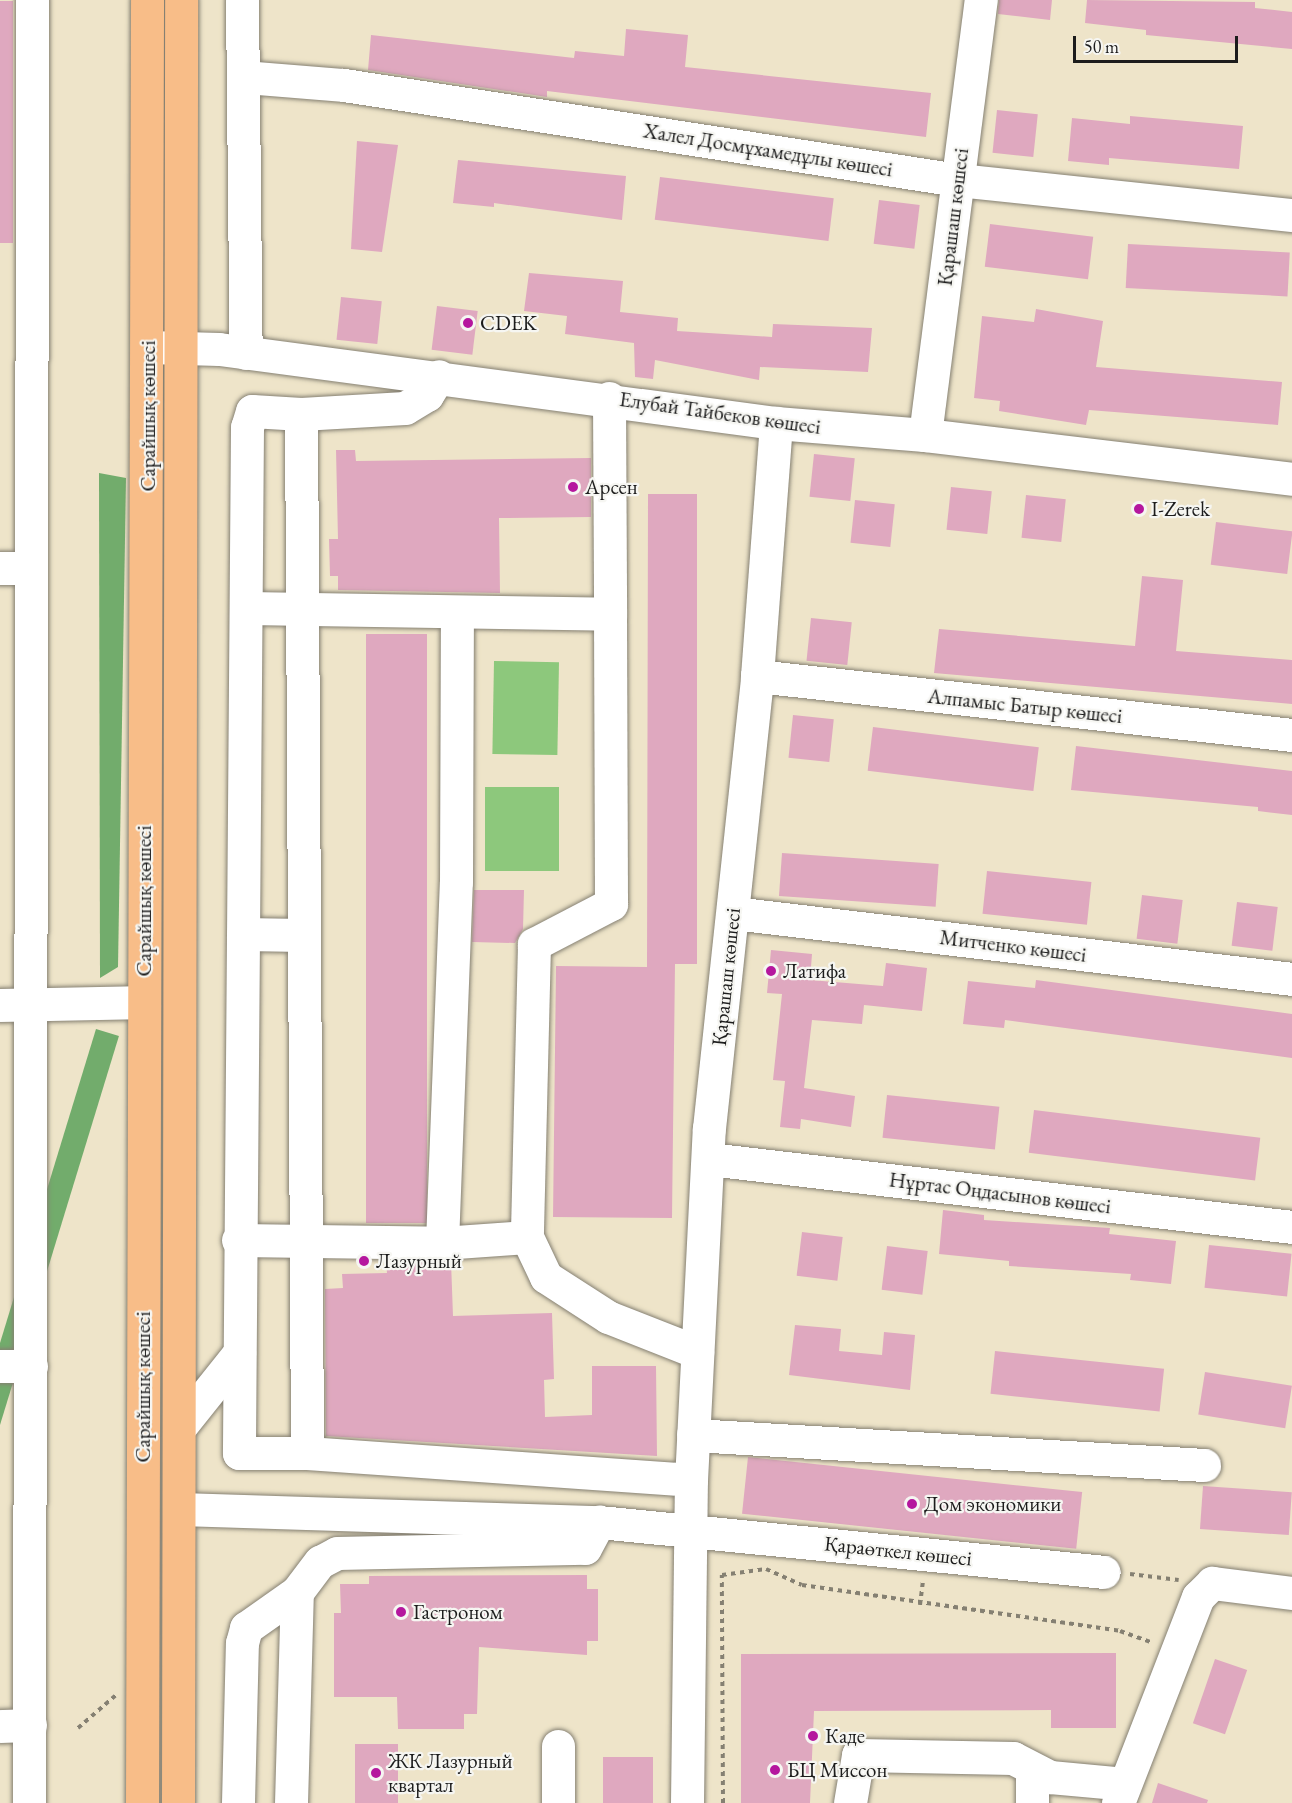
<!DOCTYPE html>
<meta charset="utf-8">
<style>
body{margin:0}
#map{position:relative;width:1292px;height:1803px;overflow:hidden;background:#eee4c9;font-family:"EB Garamond",serif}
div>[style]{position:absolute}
.green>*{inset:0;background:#8dc87c;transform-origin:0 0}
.forest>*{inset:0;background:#72ac6c;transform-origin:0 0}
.building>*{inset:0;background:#dfa8bf;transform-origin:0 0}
.path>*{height:4px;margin-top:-2px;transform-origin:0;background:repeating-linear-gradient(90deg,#858072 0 4.5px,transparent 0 9px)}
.roads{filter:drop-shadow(0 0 2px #858072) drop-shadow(0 0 2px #858072)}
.minor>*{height:33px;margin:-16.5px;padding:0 16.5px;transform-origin:16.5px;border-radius:16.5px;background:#fff}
.major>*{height:33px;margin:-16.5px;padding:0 16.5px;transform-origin:16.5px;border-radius:16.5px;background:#f8bd88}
.dots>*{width:16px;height:16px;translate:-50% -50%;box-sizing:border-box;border:3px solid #f6f6f2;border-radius:50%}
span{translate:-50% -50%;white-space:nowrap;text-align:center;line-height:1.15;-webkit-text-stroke:4.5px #f6f6f2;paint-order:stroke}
.street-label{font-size:21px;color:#1c1c1c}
.poi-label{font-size:21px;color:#1c1c1c}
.left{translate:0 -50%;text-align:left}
.scale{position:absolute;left:1073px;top:36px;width:165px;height:27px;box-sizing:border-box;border:3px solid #1c1c1c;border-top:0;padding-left:8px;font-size:18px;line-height:21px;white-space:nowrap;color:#1c1c1c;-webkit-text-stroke:4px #f6f6f2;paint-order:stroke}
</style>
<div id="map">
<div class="green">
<i style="left:494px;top:661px;width:65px;height:93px;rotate:1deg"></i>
<i style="left:485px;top:787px;width:74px;height:84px"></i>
</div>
<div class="forest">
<i style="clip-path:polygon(99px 473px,126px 478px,118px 967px,100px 978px)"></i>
<i style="left:96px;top:1029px;width:24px;height:675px;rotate:17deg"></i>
</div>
<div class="building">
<i style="clip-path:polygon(999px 0,1052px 0,1050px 20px,998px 14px)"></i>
<i style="clip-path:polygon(1087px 0,1255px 2px,1255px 8px,1292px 12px,1292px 49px,1146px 35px,1146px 30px,1085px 23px)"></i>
<i style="left:0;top:1px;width:13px;height:242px"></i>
<i style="clip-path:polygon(626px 29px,688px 35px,685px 67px,931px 93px,926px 137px,547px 91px,547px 97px,368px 70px,371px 35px,574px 58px,575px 51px,624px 56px)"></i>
<i style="left:997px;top:110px;width:41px;height:43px;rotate:6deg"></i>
<i style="clip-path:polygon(1130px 116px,1243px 126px,1239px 169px,1109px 158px,1109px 165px,1068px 161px,1072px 118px,1130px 124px)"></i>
<i style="clip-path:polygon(357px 141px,398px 145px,382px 252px,351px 249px)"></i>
<i style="clip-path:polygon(458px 160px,626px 176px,622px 220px,494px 203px,494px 207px,453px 203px)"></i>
<i style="left:660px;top:177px;width:175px;height:43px;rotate:7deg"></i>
<i style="left:879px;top:200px;width:41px;height:44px;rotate:7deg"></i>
<i style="left:990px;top:224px;width:104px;height:43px;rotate:7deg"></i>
<i style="left:1128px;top:244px;width:162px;height:44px;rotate:3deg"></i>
<i style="clip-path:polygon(529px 273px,623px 281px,620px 312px,678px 318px,677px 331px,772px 337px,773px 324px,872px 328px,868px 372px,760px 367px,759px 380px,655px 360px,653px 379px,635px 377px,634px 343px,565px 334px,567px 316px,524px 311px)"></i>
<i style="left:341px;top:297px;width:41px;height:43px;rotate:6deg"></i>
<i style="left:437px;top:306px;width:41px;height:44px;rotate:7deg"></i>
<i style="clip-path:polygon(1036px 309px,1103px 321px,1096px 367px,1282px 382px,1278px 425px,1089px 410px,1086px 425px,999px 411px,1000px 401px,974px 398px,982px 316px,1034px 322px)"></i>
<i style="clip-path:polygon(336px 450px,355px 450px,356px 461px,591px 458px,591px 517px,499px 518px,500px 593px,338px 590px,338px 576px,330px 576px,329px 539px,338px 539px)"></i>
<i style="left:814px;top:454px;width:41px;height:43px;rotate:6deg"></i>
<i style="left:951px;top:487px;width:41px;height:43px;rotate:6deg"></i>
<i style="clip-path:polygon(648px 494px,697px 494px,697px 964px,675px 964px,672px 1218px,553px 1217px,556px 966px,647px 967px)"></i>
<i style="left:1026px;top:495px;width:40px;height:43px;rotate:6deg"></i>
<i style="left:855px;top:500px;width:40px;height:43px;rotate:6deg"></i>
<i style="left:1216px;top:522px;width:77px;height:43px;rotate:7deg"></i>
<i style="clip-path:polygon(1142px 576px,1183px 580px,1176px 651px,1292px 660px,1292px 704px,934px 673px,939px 629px,1135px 646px)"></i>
<i style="left:811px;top:618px;width:41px;height:43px;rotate:6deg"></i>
<i style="left:366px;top:634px;width:61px;height:589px"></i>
<i style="left:793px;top:715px;width:41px;height:43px;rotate:6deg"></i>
<i style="left:873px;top:727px;width:167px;height:44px;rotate:7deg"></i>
<i style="clip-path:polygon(1076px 746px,1292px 771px,1292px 815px,1258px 811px,1258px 807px,1071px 790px)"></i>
<i style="left:782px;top:853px;width:157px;height:43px;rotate:4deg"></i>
<i style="left:987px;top:871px;width:105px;height:43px;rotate:6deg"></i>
<i style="clip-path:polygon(474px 890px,524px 890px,523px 929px,515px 943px,472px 942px)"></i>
<i style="left:1142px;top:895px;width:41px;height:44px;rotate:7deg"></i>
<i style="left:1237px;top:902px;width:41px;height:44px;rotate:7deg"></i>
<i style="clip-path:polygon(771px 950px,812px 954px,810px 980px,883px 986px,886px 963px,927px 968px,922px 1011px,864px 1005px,862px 1024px,812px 1020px,804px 1088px,855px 1096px,851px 1127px,801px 1119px,800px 1129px,780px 1127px,785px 1081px,773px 1080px,782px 994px,767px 993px)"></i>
<i style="clip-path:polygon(1036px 980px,1292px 1014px,1292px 1058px,1005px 1020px,1004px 1028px,963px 1024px,968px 981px,1035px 988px)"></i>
<i style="left:887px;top:1095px;width:113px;height:43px;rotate:6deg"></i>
<i style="left:1034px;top:1110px;width:228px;height:43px;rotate:7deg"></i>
<i style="clip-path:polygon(943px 1210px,984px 1215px,984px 1220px,1110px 1228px,1109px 1234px,1176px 1241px,1171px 1284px,1130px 1280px,1131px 1274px,1009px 1266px,1009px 1261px,939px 1254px)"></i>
<i style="left:802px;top:1232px;width:41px;height:44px;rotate:7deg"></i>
<i style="left:1209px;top:1245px;width:83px;height:43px;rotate:6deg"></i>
<i style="left:887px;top:1246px;width:41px;height:44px;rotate:7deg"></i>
<i style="clip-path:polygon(386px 1261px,451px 1261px,453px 1316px,552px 1313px,554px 1379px,544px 1380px,545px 1417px,592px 1415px,592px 1366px,656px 1366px,657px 1456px,326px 1436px,325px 1289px,343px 1288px,342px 1274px,387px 1273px)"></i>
<i style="clip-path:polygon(795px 1325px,841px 1329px,839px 1351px,882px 1355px,884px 1332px,915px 1335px,910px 1390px,789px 1375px)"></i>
<i style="left:995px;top:1351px;width:170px;height:43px;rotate:6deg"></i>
<i style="left:1205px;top:1372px;width:88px;height:43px;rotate:9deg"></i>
<i style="left:748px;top:1457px;width:336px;height:57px;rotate:6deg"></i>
<i style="left:1203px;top:1486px;width:89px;height:43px;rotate:4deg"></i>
<i style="clip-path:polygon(587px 1575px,587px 1589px,598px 1589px,598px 1641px,587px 1641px,587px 1655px,479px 1647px,477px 1714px,464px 1714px,464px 1729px,398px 1729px,397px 1697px,334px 1697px,334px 1613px,341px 1613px,340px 1584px,369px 1584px,369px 1576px)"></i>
<i style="clip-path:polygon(1116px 1653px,1116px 1728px,1051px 1728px,1051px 1710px,814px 1711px,810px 1803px,741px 1803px,741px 1654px)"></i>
<i style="left:1215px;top:1659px;width:34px;height:68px;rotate:19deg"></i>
<i style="left:355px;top:1744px;width:43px;height:59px"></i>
<i style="left:603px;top:1757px;width:50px;height:46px"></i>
<i style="clip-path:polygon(1158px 1783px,1208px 1800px,1207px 1803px,1152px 1803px)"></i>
</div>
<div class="path">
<i style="left:1130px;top:1574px;width:49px;rotate:7deg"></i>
<i style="left:920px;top:1605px;width:26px;rotate:-83deg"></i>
<i style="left:78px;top:1728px;width:50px;rotate:-41deg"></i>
<i style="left:723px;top:1803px;width:228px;rotate:-90.3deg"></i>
<i style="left:722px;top:1575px;width:44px;rotate:-7.8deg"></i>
<i style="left:766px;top:1569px;width:39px;rotate:24deg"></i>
<i style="left:802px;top:1585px;width:321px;rotate:8.2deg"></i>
<i style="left:1120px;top:1631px;width:35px;rotate:20deg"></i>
</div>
<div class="roads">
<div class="minor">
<i style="left:242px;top:0;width:353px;rotate:89.4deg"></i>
<i style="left:244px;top:77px;width:100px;rotate:4.6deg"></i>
<i style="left:344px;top:85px;width:621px;rotate:8.8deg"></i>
<i style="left:958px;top:180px;width:336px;rotate:6deg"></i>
<i style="left:148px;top:347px;width:71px;rotate:1.6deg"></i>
<i style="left:219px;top:349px;width:562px;rotate:7.57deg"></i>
<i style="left:776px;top:423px;width:149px;rotate:4.6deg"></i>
<i style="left:925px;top:435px;width:370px;rotate:6.8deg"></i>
<i style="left:609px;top:398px;width:216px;rotate:89.7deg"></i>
<i style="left:301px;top:414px;width:49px;rotate:-176.5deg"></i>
<i style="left:252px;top:411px;width:17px;rotate:107deg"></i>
<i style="left:247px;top:427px;width:1026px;rotate:90.45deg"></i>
<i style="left:239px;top:1453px;width:68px"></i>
<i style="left:307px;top:1453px;width:1039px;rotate:-90.33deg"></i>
<i style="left:301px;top:414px;width:104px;rotate:-3.3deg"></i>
<i style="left:405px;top:408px;width:26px;rotate:-31deg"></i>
<i style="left:427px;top:395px;width:22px;rotate:-58deg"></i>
<i style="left:925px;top:435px;width:439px;rotate:-82.7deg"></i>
<i style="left:0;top:568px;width:31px"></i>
<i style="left:248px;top:608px;width:362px;rotate:0.9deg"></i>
<i style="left:610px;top:614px;width:290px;rotate:89.8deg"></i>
<i style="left:611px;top:904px;width:87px;rotate:152.5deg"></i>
<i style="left:534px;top:944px;width:293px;rotate:91.4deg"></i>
<i style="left:757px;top:676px;width:538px;rotate:6.29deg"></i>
<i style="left:733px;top:913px;width:563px;rotate:6.73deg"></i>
<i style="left:243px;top:934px;width:60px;rotate:1deg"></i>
<i style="left:0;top:1005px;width:144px;rotate:-1.2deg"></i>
<i style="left:709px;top:1159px;width:587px;rotate:6.65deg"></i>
<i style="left:238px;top:1240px;width:204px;rotate:0.8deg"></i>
<i style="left:442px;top:1243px;width:85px;rotate:-4deg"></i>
<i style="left:527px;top:1237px;width:44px;rotate:64.6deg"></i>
<i style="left:546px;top:1277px;width:74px;rotate:32.8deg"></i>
<i style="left:608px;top:1317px;width:96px;rotate:21.5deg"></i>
<i style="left:442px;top:1243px;width:361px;rotate:-87.8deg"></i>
<i style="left:456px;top:882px;width:267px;rotate:-89.8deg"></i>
<i style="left:0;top:1366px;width:31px"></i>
<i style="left:180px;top:1427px;width:95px;rotate:-51.4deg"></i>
<i style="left:693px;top:1435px;width:512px;rotate:3.36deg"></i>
<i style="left:307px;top:1453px;width:385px;rotate:4deg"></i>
<i style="left:180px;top:1509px;width:419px;rotate:1.8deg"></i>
<i style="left:599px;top:1522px;width:507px;rotate:5.65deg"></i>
<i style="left:0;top:1726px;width:30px;rotate:-2deg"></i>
<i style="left:558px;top:1746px;width:57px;rotate:90deg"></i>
<i style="left:29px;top:1803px;width:1803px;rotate:-89.9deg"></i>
<i style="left:238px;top:1803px;width:160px;rotate:-88.6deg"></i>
<i style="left:242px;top:1643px;width:16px;rotate:-75deg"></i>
<i style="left:246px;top:1628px;width:62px;rotate:-35.2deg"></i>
<i style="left:291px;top:1803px;width:211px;rotate:-88.4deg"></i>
<i style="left:297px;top:1592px;width:38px;rotate:-53deg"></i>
<i style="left:320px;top:1562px;width:19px;rotate:-28deg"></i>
<i style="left:337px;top:1553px;width:248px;rotate:-1.2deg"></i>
<i style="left:585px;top:1548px;width:30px;rotate:-62deg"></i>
<i style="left:687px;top:1803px;width:323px;rotate:-89.3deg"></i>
<i style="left:691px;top:1480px;width:352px;rotate:-87.1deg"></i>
<i style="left:709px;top:1128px;width:455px;rotate:-83.9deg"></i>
<i style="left:757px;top:676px;width:254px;rotate:-85.7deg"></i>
<i style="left:850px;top:1803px;width:49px;rotate:-80.5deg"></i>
<i style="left:858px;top:1755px;width:155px;rotate:1.1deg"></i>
<i style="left:1013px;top:1758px;width:42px;rotate:27.2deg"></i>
<i style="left:1050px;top:1777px;width:75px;rotate:5.3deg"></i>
<i style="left:1032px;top:1803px;width:32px;rotate:-90deg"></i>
<i style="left:1118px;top:1803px;width:221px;rotate:-68.8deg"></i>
<i style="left:1198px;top:1597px;width:20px;rotate:-45deg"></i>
<i style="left:1212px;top:1583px;width:81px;rotate:7.1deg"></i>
</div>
<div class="major">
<i style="left:142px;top:1803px;width:1803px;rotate:-89.84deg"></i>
<i style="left:178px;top:1803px;width:1803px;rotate:-89.9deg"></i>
</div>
</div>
<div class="dots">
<i style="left:468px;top:323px;background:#b5179e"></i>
<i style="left:573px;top:487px;background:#b5179e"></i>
<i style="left:1139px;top:509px;background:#b5179e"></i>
<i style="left:771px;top:971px;background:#b5179e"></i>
<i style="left:364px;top:1261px;background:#b5179e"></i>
<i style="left:912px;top:1504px;background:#b5179e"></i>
<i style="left:401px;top:1612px;background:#b5179e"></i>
<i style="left:813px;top:1736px;background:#b5179e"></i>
<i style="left:775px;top:1770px;background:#b5179e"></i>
<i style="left:376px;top:1773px;background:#b5179e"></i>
</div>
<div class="street-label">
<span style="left:768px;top:150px;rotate:9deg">Халел Досмұхамедұлы көшесі</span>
<span style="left:953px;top:217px;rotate:-83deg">Қарашаш көшесі</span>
<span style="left:720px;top:413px;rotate:8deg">Елубай Тайбеков көшесі</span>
<span style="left:148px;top:416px;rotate:-90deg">Сарайшық көшесі</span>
<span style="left:1025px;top:706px;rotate:6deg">Алпамыс Батыр көшесі</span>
<span style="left:144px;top:901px;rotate:-90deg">Сарайшық көшесі</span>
<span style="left:1013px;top:946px;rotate:7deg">Митченко көшесі</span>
<span style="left:726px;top:977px;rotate:-84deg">Қарашаш көшесі</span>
<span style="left:1000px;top:1193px;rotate:7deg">Нұртас Оңдасынов көшесі</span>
<span style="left:143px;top:1387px;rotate:-90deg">Сарайшық көшесі</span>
<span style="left:898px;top:1551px;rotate:6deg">Қараөткел көшесі</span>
</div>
<div class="poi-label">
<span class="left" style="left:480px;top:323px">CDEK</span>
<span class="left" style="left:585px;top:487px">Арсен</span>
<span class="left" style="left:1151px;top:509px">I-Zerek</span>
<span class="left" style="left:783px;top:971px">Латифа</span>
<span class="left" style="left:376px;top:1261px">Лазурный</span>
<span class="left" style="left:924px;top:1504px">Дом экономики</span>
<span class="left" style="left:413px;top:1612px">Гастроном</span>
<span class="left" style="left:825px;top:1736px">Каде</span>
<span class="left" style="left:388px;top:1773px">ЖК Лазурный<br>квартал</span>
<span class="left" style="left:787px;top:1770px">БЦ Миссон</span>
</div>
<div class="scale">50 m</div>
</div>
